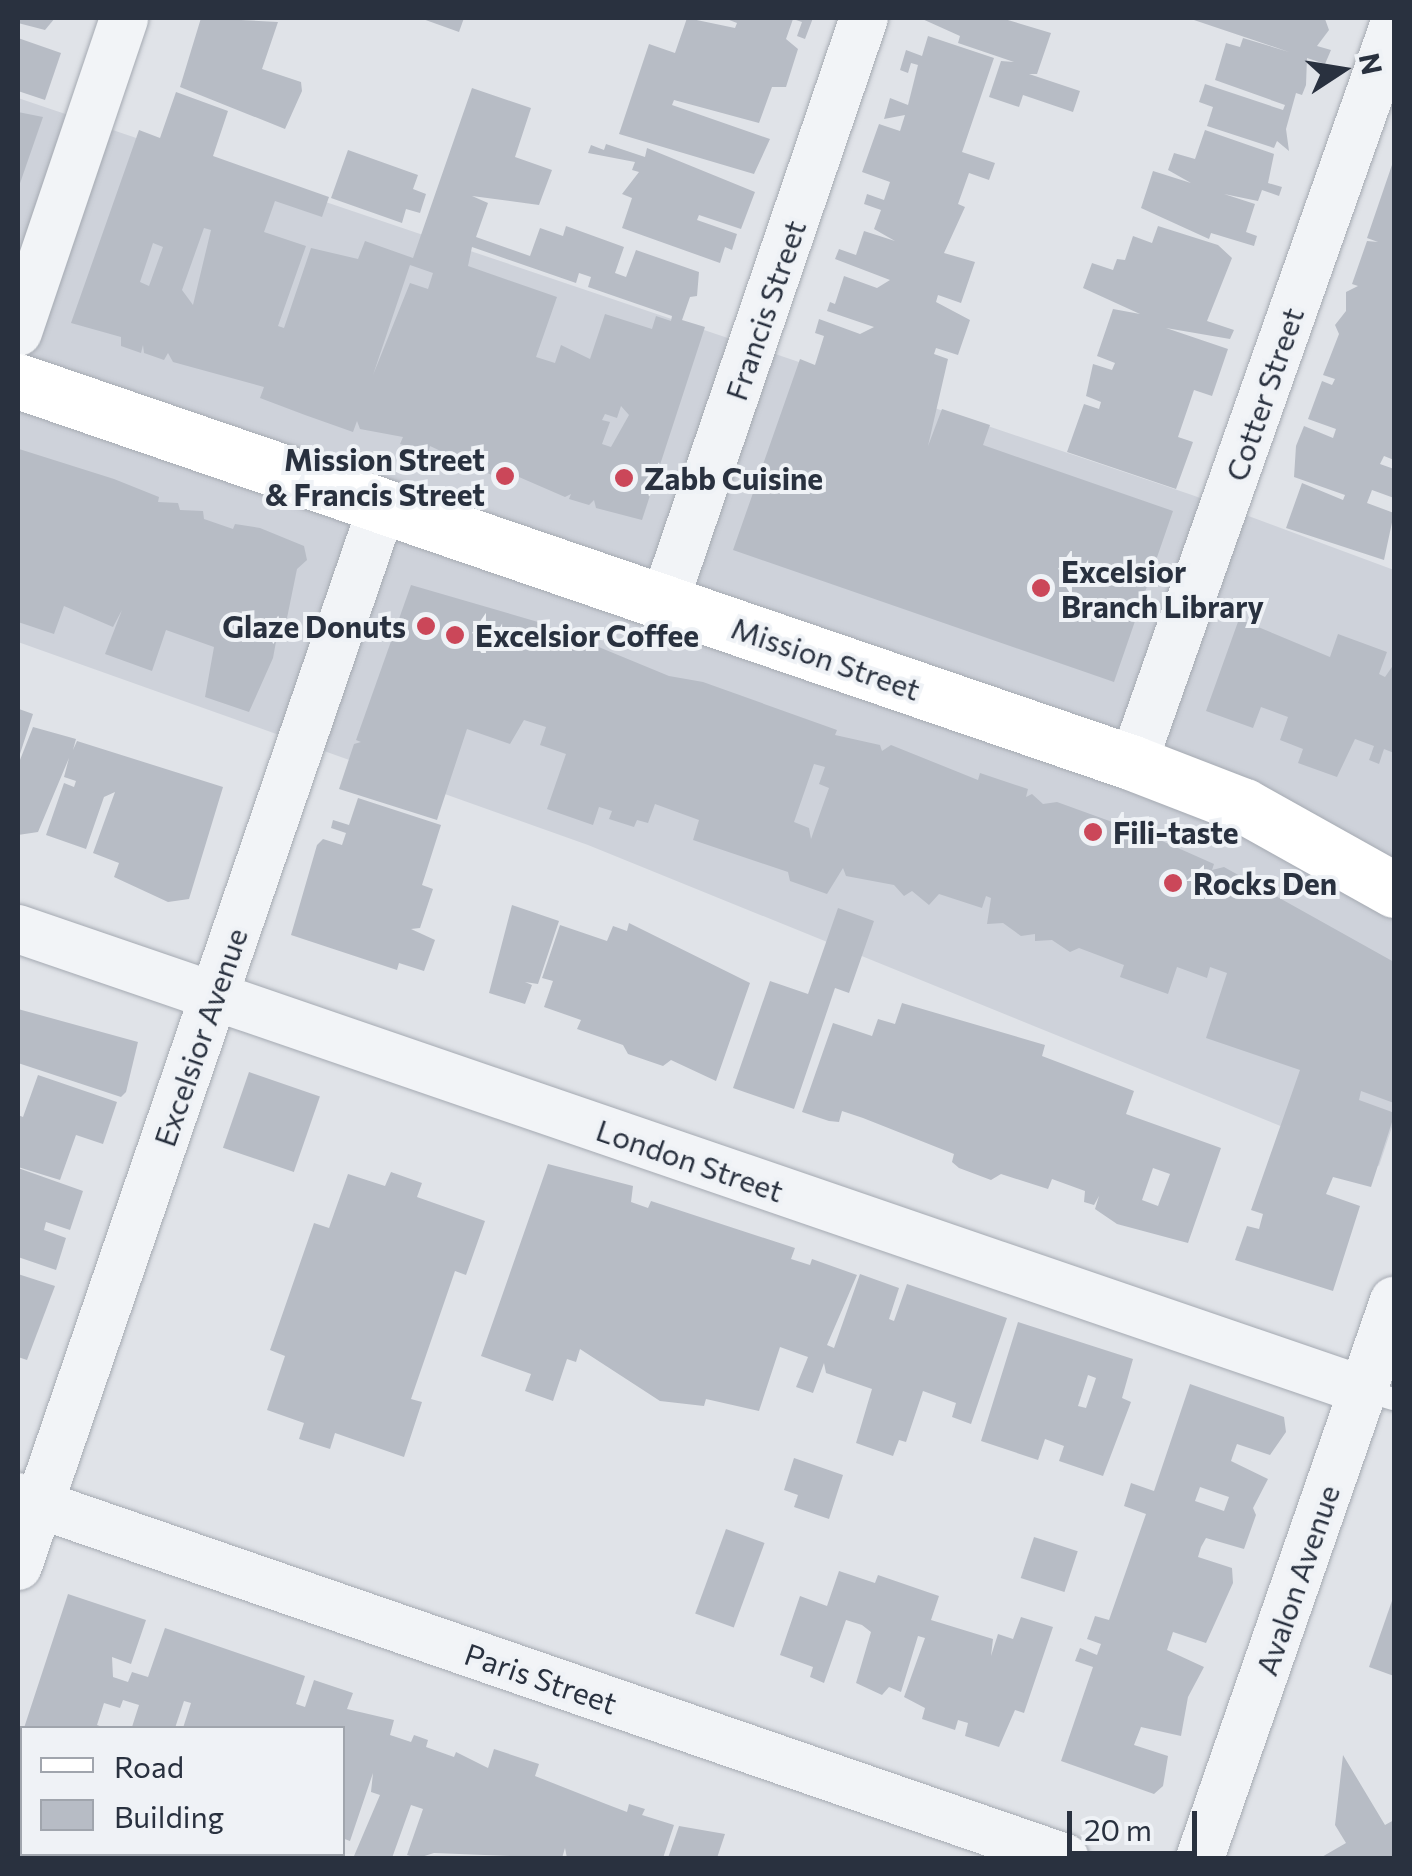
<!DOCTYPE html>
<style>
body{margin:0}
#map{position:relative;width:1412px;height:1876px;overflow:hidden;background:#e0e3e8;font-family:Commissioner,sans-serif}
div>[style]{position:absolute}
.built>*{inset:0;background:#ced2da}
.building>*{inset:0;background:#b7bcc5;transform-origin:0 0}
.roads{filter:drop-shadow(0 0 2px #a5aab2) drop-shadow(0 0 2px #a5aab2)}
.service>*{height:22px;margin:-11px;padding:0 11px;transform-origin:11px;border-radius:11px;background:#f2f4f7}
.minor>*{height:48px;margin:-24px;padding:0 24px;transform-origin:24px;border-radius:24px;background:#f2f4f7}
.secondary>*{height:55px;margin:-27.5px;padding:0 27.5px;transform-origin:27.5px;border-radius:27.5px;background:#fff}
.dots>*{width:28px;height:28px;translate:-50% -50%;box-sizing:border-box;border:5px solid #eff2f6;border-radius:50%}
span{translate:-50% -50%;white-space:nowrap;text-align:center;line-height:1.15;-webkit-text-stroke:8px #eff2f6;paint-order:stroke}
.street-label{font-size:30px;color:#29313f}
.poi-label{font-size:30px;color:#29313f;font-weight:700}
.right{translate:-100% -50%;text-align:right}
.left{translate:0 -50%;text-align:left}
.frame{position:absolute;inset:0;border:20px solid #29313f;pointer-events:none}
.legend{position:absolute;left:20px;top:1726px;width:325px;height:130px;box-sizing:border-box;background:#eff2f6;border:2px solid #a0a5ad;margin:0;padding:12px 18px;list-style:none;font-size:30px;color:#29313f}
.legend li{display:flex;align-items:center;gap:20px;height:50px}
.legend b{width:50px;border:2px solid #a0a5ad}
.north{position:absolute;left:1292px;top:20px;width:100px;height:100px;-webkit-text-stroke:8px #eff2f6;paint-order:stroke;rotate:78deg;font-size:28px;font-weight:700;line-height:40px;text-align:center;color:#29313f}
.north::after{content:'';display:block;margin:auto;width:35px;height:45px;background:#29313f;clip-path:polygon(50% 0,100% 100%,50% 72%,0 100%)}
.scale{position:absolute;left:1067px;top:1811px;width:130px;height:45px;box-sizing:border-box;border:5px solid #29313f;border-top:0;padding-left:12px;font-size:30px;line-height:35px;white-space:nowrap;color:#29313f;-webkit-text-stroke:8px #eff2f6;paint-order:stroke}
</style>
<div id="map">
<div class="built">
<i style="clip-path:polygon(18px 98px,1192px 495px,1394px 570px,1394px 1121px,1379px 1166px,588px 845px,18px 642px)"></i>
</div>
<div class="building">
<i style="clip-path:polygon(18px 18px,55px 18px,45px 30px,18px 23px)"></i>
<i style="clip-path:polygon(201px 18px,278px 22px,262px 69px,301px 82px,302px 91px,285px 129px,180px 87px)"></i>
<i style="clip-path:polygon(420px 18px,464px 18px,459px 32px)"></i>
<i style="clip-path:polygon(687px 18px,735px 28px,737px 23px,724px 18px,813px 18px,805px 39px,797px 36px,802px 22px,793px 19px,786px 39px,798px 49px,786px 87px,772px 87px,759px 123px,674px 100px,672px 105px,770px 139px,754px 174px,619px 134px,649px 44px,675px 53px)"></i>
<i style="clip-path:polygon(920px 18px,1001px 18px,1051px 33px,1037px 74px,1029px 74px,1080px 91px,1073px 112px,1023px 95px,1019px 107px,989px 97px,1001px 61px,1014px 62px,958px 43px,960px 36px)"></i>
<i style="clip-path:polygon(1188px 18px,1325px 19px,1329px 30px,1317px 46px,1331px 50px,1325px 64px,1307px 58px,1306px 85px,1302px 95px,1296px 93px,1286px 129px,1289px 151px,1277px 141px,1274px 148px,1207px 126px,1213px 107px,1199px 102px,1205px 84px,1283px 110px,1285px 105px,1215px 80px,1226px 43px,1240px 47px,1243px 38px,1289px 52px)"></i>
<i style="clip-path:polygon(928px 36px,994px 58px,962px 152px,995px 163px,989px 180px,969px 173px,958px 204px,965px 207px,944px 253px,975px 262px,961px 303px,938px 295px,936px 302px,970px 320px,958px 355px,936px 348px,934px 354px,948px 359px,928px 446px,942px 409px,990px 425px,983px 445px,1173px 511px,1114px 682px,733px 550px,800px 359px,815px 365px,824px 336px,815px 333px,819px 319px,860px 334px,874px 327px,827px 311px,830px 302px,835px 304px,844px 276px,877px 288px,890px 280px,835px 259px,839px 249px,856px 255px,864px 231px,895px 241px,874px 229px,881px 210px,864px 204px,867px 194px,884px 200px,890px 182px,862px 172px,879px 124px,900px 131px,905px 115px,884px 119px,890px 98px,908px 105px,918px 65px,911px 63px,908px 73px,900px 70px,906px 50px,922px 56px)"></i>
<i style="clip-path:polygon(18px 38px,61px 53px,45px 100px,18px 91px)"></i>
<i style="clip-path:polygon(evenodd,472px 88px,531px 108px,515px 157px,552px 170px,539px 205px,472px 196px,488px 203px,476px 237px,530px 256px,540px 228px,563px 236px,566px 226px,624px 247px,615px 273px,626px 277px,636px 250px,699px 272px,697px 296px,690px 297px,682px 320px,705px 327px,642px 520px,596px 508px,594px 500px,589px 505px,569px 499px,571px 494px,565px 497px,498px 468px,496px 477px,430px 446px,428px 453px,400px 444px,403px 437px,360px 429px,357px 421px,353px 432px,305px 415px,260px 398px,264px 387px,173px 362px,168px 353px,164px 360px,144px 353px,143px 345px,141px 353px,121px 346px,121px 337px,71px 323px,139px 130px,160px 138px,176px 92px,228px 111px,213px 156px,329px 197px,322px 217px,275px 201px,264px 232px,306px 246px,278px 326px,284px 328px,311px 248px,358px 259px,365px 241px,413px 258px,472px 88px,204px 228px,211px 230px,193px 305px,182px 290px,204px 228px,472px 88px,153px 243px,163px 247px,149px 286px,140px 282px,153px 243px,472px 88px,472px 247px,576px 283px,579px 273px,591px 277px,588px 287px,672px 316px,671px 321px,656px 316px,652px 329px,605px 314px,590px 359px,561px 345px,555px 363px,536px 357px,557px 297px,468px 266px,472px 247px,472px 88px,410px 265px,433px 273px,428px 289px,410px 283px,373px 375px,410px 265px,472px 88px,621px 406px,629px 415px,611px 447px,602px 444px,610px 422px,602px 420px,605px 414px,617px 418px,621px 406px)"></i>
<i style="clip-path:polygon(18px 112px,43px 117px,18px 189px)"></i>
<i style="clip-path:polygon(1205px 130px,1274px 154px,1268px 183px,1282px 187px,1279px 196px,1262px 190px,1258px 201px,1224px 194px,1255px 204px,1246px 232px,1257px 236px,1254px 246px,1211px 233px,1209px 239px,1141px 208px,1153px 171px,1191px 183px,1168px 170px,1174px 153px,1195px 159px)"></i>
<i style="clip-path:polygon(606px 144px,645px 157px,647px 148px,755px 192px,741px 229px,699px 215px,697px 220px,737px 234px,732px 250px,725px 247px,720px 263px,622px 228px,632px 198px,622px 194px,639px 172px,632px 170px,635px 162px,588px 153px,591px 145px,604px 150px)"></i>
<i style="clip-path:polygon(348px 150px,418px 175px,413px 189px,426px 194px,420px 213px,406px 209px,402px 223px,331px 198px)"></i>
<i style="clip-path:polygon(1394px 159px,1394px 460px,1384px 456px,1380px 464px,1394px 469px,1394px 498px,1372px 490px,1367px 503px,1394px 513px,1384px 560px,1286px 528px,1302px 483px,1343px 500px,1345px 495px,1294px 477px,1296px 446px,1304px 426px,1333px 438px,1336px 429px,1308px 419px,1322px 381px,1332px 385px,1335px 379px,1323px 375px,1339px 334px,1335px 325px,1346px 311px,1346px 292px,1358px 286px,1352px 284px,1367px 241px,1378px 242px,1367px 238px)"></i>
<i style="clip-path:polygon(1158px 226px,1218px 245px,1232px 258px,1207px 321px,1234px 330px,1230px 339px,1166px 328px,1228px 349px,1212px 396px,1194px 390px,1178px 437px,1193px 442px,1176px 489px,1067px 452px,1084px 404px,1099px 409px,1101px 402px,1086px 396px,1093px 364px,1112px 370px,1115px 363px,1097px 356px,1113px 309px,1140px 314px,1083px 288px,1092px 263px,1113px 270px,1117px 259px,1125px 260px,1133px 236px,1152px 243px)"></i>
<i style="clip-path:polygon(19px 449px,114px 479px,159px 497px,158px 502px,178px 503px,180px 510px,203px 511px,204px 519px,233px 529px,235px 524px,260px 528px,304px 546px,307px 560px,297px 569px,287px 618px,280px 620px,273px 658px,249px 712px,205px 697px,214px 647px,166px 630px,152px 671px,105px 654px,122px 610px,113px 627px,64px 606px,54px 634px,18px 622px)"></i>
<i style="clip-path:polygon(evenodd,411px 585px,538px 622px,669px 676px,703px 682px,837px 730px,835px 735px,880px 745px,882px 751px,891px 745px,978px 780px,980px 773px,1028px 789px,1026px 797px,1032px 794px,1043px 804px,1057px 802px,1151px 836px,1214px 864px,1212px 870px,1224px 867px,1394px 962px,1394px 1103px,1361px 1091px,1359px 1100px,1392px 1112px,1392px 1122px,1371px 1187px,1333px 1177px,1326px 1194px,1360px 1206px,1333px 1291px,1235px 1260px,1247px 1226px,1259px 1229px,1263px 1214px,1251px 1210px,1300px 1070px,1206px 1038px,1227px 973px,1210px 967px,1207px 978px,1177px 967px,1168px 994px,1120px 977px,1124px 965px,1079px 948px,1070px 952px,1052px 940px,1035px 941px,1035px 934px,1021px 936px,1003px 923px,987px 924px,991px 898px,986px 896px,982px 908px,939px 894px,929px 905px,912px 891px,904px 896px,894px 885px,846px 876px,843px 868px,827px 894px,790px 881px,788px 872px,693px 840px,699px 820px,655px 804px,648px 823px,637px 820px,634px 827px,609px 819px,612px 811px,599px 807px,593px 825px,547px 809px,566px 754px,540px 745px,546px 727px,524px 720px,510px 744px,467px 729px,437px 820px,339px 789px,354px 744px,361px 742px,356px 740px,411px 585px,814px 764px,825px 767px,819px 784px,829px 788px,811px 839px,809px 828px,794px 822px,814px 764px)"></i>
<i style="clip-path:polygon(1239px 619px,1330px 657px,1338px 634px,1387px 652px,1379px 674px,1385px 677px,1394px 664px,1394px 753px,1384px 749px,1379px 764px,1369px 760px,1374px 746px,1355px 739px,1337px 777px,1298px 763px,1303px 749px,1280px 740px,1288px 717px,1261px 707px,1253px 728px,1206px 711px)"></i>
<i style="clip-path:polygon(18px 696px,19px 709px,33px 714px,18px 760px)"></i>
<i style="clip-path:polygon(33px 727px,76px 739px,73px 750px,77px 741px,223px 787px,189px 899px,168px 902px,114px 877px,119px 863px,93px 853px,115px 792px,104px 797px,86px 849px,46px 835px,64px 783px,74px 787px,76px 781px,64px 777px,69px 758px,38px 832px,18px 835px,18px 765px)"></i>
<i style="clip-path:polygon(358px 798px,441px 825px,422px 885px,433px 889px,420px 928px,411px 929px,435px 940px,424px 971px,399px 963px,397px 970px,291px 935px,317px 845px,323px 839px,342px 845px,346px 833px,331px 828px,333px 820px,349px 825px)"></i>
<i style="clip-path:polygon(512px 905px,559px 921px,538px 984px,525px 982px,532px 985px,525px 1004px,489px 993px)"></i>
<i style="clip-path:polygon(838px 908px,874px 921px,849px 993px,835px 988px,794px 1109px,733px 1088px,770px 981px,808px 994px)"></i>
<i style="clip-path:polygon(629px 923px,750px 983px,716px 1081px,671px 1060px,663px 1066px,628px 1054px,623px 1045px,577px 1029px,581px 1020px,544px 1007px,553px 981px,542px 978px,560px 925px,607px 941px,613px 926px,627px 931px)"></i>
<i style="clip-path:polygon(evenodd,902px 1003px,1045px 1045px,1042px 1056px,1134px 1091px,1126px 1114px,1221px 1148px,1188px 1243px,1117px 1224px,1095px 1209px,1099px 1196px,1094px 1205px,1084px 1202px,1085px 1191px,1052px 1179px,1048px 1189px,1001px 1174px,991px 1180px,959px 1168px,952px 1162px,954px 1154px,863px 1118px,842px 1111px,839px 1122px,829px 1121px,802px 1112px,833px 1023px,872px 1036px,878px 1019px,895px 1024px,902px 1003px,1153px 1168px,1170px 1174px,1158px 1206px,1142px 1200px,1153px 1168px)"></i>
<i style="clip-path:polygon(18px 1009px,138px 1042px,126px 1092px,121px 1097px,18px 1063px)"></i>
<i style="left:249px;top:1072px;width:75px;height:80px;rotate:19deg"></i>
<i style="clip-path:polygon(38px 1075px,117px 1102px,103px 1144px,76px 1135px,60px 1180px,18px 1167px,18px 1115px,23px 1117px)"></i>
<i style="clip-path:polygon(548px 1164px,633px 1186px,631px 1202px,648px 1208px,651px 1201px,795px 1248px,791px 1259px,810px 1265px,812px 1259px,857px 1275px,827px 1345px,834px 1348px,860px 1274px,899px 1288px,889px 1319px,894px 1321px,907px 1284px,1007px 1318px,971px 1424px,952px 1417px,956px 1403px,923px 1391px,906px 1442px,899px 1440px,893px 1456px,856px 1443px,872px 1389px,826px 1373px,824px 1363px,813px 1393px,796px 1387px,808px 1357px,780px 1347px,759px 1411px,706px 1399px,704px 1406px,660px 1401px,580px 1349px,576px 1362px,567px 1359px,553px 1401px,525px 1391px,531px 1374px,481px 1356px)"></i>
<i style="clip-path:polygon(18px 1168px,83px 1191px,70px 1230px,46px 1222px,44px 1230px,66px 1238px,56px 1270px,18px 1257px)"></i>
<i style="clip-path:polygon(391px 1172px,422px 1183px,417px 1197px,485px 1221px,466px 1275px,455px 1271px,411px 1399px,422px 1402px,404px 1457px,335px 1433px,330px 1449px,299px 1439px,304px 1423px,267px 1410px,285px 1356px,270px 1350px,314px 1223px,329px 1228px,348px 1174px,385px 1186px)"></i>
<i style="clip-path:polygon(18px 1274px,55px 1286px,27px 1360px,18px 1357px)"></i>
<i style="clip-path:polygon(evenodd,1018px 1322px,1133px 1359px,1122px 1398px,1131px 1402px,1103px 1476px,1059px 1461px,1064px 1446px,1045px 1439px,1038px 1460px,981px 1441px,1018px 1322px,1088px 1375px,1096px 1378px,1086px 1408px,1078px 1406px,1088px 1375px)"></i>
<i style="clip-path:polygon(evenodd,1190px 1384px,1284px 1417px,1286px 1432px,1270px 1455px,1237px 1444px,1234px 1452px,1231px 1461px,1268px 1479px,1253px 1508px,1256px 1515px,1244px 1549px,1206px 1538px,1201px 1547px,1198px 1557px,1232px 1568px,1233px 1583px,1206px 1643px,1173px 1632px,1167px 1650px,1204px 1667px,1188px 1697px,1181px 1736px,1141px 1727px,1134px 1745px,1168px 1756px,1163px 1786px,1154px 1794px,1061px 1761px,1093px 1667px,1075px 1661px,1080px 1648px,1097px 1655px,1101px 1644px,1087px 1639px,1095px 1616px,1109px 1620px,1146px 1514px,1124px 1506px,1131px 1483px,1154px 1491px,1190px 1384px,1200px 1487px,1229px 1497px,1224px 1511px,1195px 1501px,1200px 1487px)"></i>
<i style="clip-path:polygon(794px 1458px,843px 1475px,829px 1519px,794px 1507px,798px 1495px,784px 1490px)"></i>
<i style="left:726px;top:1529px;width:41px;height:90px;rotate:20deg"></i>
<i style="left:1034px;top:1537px;width:46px;height:43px;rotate:18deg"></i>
<i style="clip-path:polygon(839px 1571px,875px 1583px,878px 1575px,939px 1596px,931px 1620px,993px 1639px,991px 1656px,998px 1634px,1013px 1639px,1021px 1617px,1053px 1627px,1024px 1713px,1015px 1710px,999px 1747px,965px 1736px,968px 1723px,958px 1720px,955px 1730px,922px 1719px,925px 1708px,904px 1697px,925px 1638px,918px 1636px,901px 1692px,889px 1687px,882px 1695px,856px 1683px,871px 1632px,862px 1625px,846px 1620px,824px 1683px,810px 1677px,813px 1667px,780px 1655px,800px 1596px,827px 1606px)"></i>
<i style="clip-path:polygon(68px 1594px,146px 1620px,131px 1664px,112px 1657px,113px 1677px,128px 1682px,132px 1672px,148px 1677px,165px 1628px,305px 1676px,296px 1704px,305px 1707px,314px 1680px,353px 1693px,347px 1709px,394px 1720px,390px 1735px,411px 1742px,414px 1735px,428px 1740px,426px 1747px,454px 1757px,456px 1752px,488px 1768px,494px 1749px,539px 1764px,535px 1776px,606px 1804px,627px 1812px,629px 1804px,645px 1809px,642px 1815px,674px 1825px,663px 1858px,567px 1858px,565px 1848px,562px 1858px,434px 1853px,418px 1858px,407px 1855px,423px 1809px,411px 1805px,392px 1858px,354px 1856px,380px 1795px,371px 1792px,373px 1773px,350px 1841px,342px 1838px,342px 1728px,183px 1728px,191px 1703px,184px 1701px,175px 1728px,138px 1728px,132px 1727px,139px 1705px,123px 1700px,120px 1708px,104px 1703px,97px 1725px,105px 1728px,24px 1728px)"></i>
<i style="clip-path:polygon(1394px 1595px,1394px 1676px,1369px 1667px)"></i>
<i style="clip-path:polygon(22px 1735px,22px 1854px,59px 1854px,57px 1858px,18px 1858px)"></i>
<i style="clip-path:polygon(1343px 1755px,1385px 1825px,1394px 1820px,1394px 1858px,1320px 1858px,1346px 1843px,1335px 1825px)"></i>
<i style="clip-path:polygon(679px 1826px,725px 1834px,717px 1858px,668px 1858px)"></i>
</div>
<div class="roads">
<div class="service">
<i style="left:1362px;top:1390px;width:33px;rotate:16deg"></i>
</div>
<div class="minor">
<i style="left:18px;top:332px;width:331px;rotate:-71.3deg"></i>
<i style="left:664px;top:603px;width:618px;rotate:-71.13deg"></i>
<i style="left:1133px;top:763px;width:783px;rotate:-70.52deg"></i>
<i style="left:18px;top:929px;width:1421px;rotate:18.93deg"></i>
<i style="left:18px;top:1497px;width:1107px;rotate:19.02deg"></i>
<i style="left:18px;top:1566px;width:1120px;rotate:-71.03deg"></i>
<i style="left:1200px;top:1858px;width:590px;rotate:-70.8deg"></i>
</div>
<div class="secondary">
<i style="left:18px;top:381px;width:1179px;rotate:18.91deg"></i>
<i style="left:1133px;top:763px;width:119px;rotate:21.2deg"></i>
<i style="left:1244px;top:806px;width:172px;rotate:29.2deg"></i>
</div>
</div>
<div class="dots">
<i style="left:505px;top:476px;background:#cb4759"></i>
<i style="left:624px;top:478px;background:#cb4759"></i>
<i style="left:1041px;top:588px;background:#cb4759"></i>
<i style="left:426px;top:626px;background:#cb4759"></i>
<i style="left:455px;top:635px;background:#cb4759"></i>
<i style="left:1093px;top:832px;background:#cb4759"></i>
<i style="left:1173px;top:883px;background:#cb4759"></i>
</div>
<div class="street-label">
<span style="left:765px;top:310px;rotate:-71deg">Francis Street</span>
<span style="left:1264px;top:394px;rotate:-71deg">Cotter Street</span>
<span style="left:826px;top:658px;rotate:19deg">Mission Street</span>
<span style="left:200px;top:1037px;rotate:-71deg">Excelsior Avenue</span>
<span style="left:690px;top:1160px;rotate:19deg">London Street</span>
<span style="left:1297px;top:1580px;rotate:-71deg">Avalon Avenue</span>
<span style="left:541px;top:1678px;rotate:19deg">Paris Street</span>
</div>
<div class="poi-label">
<span class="right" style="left:485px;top:476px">Mission Street<br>&amp; Francis Street</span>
<span class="left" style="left:644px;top:478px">Zabb Cuisine</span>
<span class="left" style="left:1061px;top:588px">Excelsior<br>Branch Library</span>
<span class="right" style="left:406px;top:626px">Glaze Donuts</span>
<span class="left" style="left:475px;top:635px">Excelsior Coffee</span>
<span class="left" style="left:1113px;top:832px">Fili-taste</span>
<span class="left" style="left:1193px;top:883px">Rocks Den</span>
</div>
<div class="frame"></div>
<ul class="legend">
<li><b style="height:12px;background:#fff"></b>Road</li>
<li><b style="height:28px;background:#b7bcc5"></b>Building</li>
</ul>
<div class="north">N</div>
<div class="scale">20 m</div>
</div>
